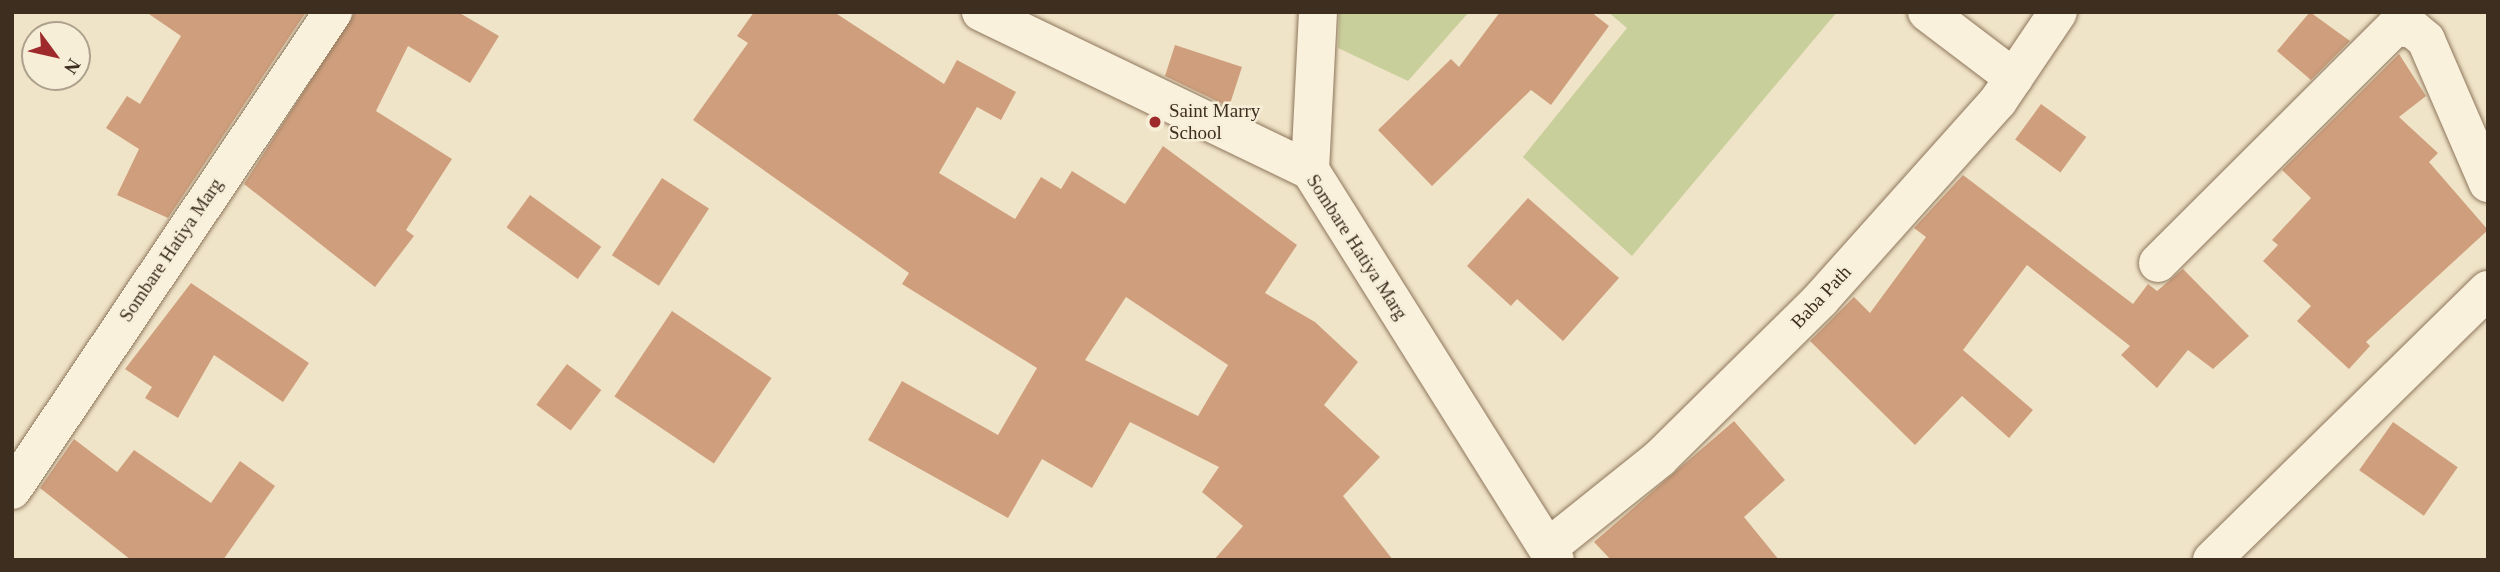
<!DOCTYPE html>
<style>
body{margin:0}
#map{position:relative;width:2500px;height:572px;overflow:hidden;background:#f0e4c8;font-family:"Times New Roman",serif}
div>[style]{position:absolute}
.green>*{inset:0;background:#c9cf9b}
.building>*{inset:0;background:#cf9f7d;transform-origin:0 0}
.roads{filter:drop-shadow(0 0 2px #8d765c) drop-shadow(0 0 2px #8d765c)}
.minor>*{height:38px;margin:-19px;padding:0 19px;transform-origin:19px;border-radius:19px;background:#faf1dc}
.tertiary>*{height:38px;margin:-19px;padding:0 19px;transform-origin:19px;border-radius:19px;background:#faf1dc}
.dots>*{width:19px;height:19px;translate:-50% -50%;box-sizing:border-box;border:4px solid #f7eed8;border-radius:50%}
span{translate:-50% -50%;white-space:nowrap;text-align:center;line-height:1.15;-webkit-text-stroke:5px #f7eed8;paint-order:stroke}
.poi-label{font-size:19px;color:#3d2e20}
.left{translate:0 -50%;text-align:left}
.street-label{font-size:19px;color:#3d2e20}
.frame{position:absolute;inset:0;border:14px solid #3d2e20;pointer-events:none}
.north{position:absolute;left:21px;top:21px;width:70px;height:70px;box-sizing:border-box;background:#f7eed8;border:2px solid #ada18e;border-radius:50%;rotate:123deg;font-size:19px;font-weight:700;line-height:28px;text-align:center;color:#3d2e20}
.north::after{content:'';display:block;margin:auto;width:24px;height:32px;background:#9e2a2b;clip-path:polygon(50% 0,100% 100%,50% 72%,0 100%)}
</style>
<div id="map">
<div class="green">
<i style="clip-path:polygon(1339px 12px,1469px 12px,1408px 81px,1338px 48px)"></i>
<i style="clip-path:polygon(1608px 12px,1837px 12px,1632px 256px,1523px 157px,1627px 28px)"></i>
</div>
<div class="building">
<i style="clip-path:polygon(146px 12px,306px 12px,168px 218px,117px 195px,139px 149px,106px 128px,127px 96px,140px 104px,181px 36px)"></i>
<i style="clip-path:polygon(355px 12px,458px 12px,499px 36px,470px 83px,408px 46px,376px 111px,452px 159px,406px 230px,414px 236px,375px 287px,244px 184px)"></i>
<i style="clip-path:polygon(evenodd,754px 12px,834px 12px,944px 84px,957px 60px,1016px 92px,1001px 120px,977px 107px,939px 173px,1015px 219px,1041px 177px,1061px 189px,1072px 171px,1125px 204px,1163px 146px,1297px 245px,1265px 293px,1315px 322px,1358px 362px,1324px 405px,1380px 457px,1343px 496px,1393px 560px,1214px 560px,1243px 526px,1202px 492px,1219px 467px,1130px 422px,1092px 488px,1042px 459px,1008px 518px,868px 440px,902px 381px,998px 435px,1037px 368px,902px 284px,909px 273px,693px 120px,748px 43px,737px 36px,754px 12px,1126px 297px,1228px 365px,1198px 416px,1085px 360px,1126px 297px)"></i>
<i style="clip-path:polygon(1500px 12px,1591px 12px,1609px 26px,1551px 105px,1531px 90px,1432px 186px,1378px 130px,1451px 59px,1459px 67px)"></i>
<i style="clip-path:polygon(2310px 12px,2350px 41px,2311px 80px,2277px 51px)"></i>
<i style="clip-path:polygon(1175px 45px,1242px 67px,1229px 107px,1165px 76px)"></i>
<i style="clip-path:polygon(2399px 54px,2426px 96px,2399px 117px,2438px 153px,2429px 162px,2488px 230px,2366px 342px,2370px 346px,2349px 369px,2297px 321px,2311px 306px,2263px 261px,2278px 245px,2272px 240px,2311px 198px,2282px 170px)"></i>
<i style="left:2041px;top:104px;width:56px;height:44px;rotate:36deg"></i>
<i style="clip-path:polygon(1963px 175px,2133px 304px,2148px 284px,2157px 291px,2183px 269px,2249px 336px,2213px 369px,2188px 350px,2157px 388px,2121px 355px,2130px 346px,2027px 265px,1963px 350px,2033px 410px,2009px 438px,1962px 396px,1915px 445px,1810px 341px,1854px 297px,1870px 313px,1926px 237px,1914px 228px)"></i>
<i style="left:662px;top:178px;width:56px;height:92px;rotate:33deg"></i>
<i style="left:530px;top:195px;width:88px;height:40px;rotate:36deg"></i>
<i style="clip-path:polygon(1528px 198px,1619px 278px,1563px 341px,1517px 299px,1511px 306px,1467px 266px)"></i>
<i style="clip-path:polygon(191px 283px,309px 363px,283px 402px,214px 355px,178px 418px,145px 398px,152px 387px,125px 369px)"></i>
<i style="left:672px;top:311px;width:120px;height:103px;rotate:34deg"></i>
<i style="left:567px;top:364px;width:43px;height:51px;rotate:37deg"></i>
<i style="clip-path:polygon(1734px 421px,1785px 480px,1744px 517px,1779px 560px,1611px 560px,1594px 542px)"></i>
<i style="left:2393px;top:422px;width:79px;height:59px;rotate:35deg"></i>
<i style="clip-path:polygon(74px 439px,117px 472px,134px 450px,211px 503px,240px 461px,275px 486px,223px 560px,131px 560px,40px 488px)"></i>
</div>
<div class="roads">
<div class="minor">
<i style="left:981px;top:12px;width:365px;rotate:25.7deg"></i>
<i style="left:1927px;top:12px;width:109px;rotate:37.2deg"></i>
<i style="left:2158px;top:263px;width:334px;rotate:-44.9deg"></i>
<i style="left:2395px;top:27px;width:18px;rotate:6deg"></i>
<i style="left:2413px;top:29px;width:17px;rotate:40deg"></i>
<i style="left:2426px;top:40px;width:156px;rotate:66.6deg"></i>
<i style="left:12px;top:490px;width:576px;rotate:-56.12deg"></i>
<i style="left:1549px;top:547px;width:142px;rotate:-38.7deg"></i>
<i style="left:1660px;top:458px;width:226px;rotate:-44.6deg"></i>
<i style="left:1821px;top:299px;width:266px;rotate:-48.2deg"></i>
<i style="left:1998px;top:101px;width:107px;rotate:-56deg"></i>
<i style="left:2212px;top:560px;width:386px;rotate:-44.4deg"></i>
</div>
<div class="tertiary">
<i style="left:1318px;top:12px;width:158px;rotate:92.9deg"></i>
<i style="left:1310px;top:170px;width:461px;rotate:57.9deg"></i>
</div>
</div>
<div class="dots">
<i style="left:1155px;top:122px;background:#9e2a2b"></i>
</div>
<div class="poi-label">
<span class="left" style="left:1169px;top:122px">Saint Marry<br>School</span>
</div>
<div class="street-label">
<span style="left:1357px;top:247px;rotate:57deg">Sombare Hatiya Marg</span>
<span style="left:171px;top:250px;rotate:-56deg">Sombare Hatiya Marg</span>
<span style="left:1821px;top:297px;rotate:-47deg">Baba Path</span>
</div>
<div class="frame"></div>
<div class="north">N</div>
</div>
